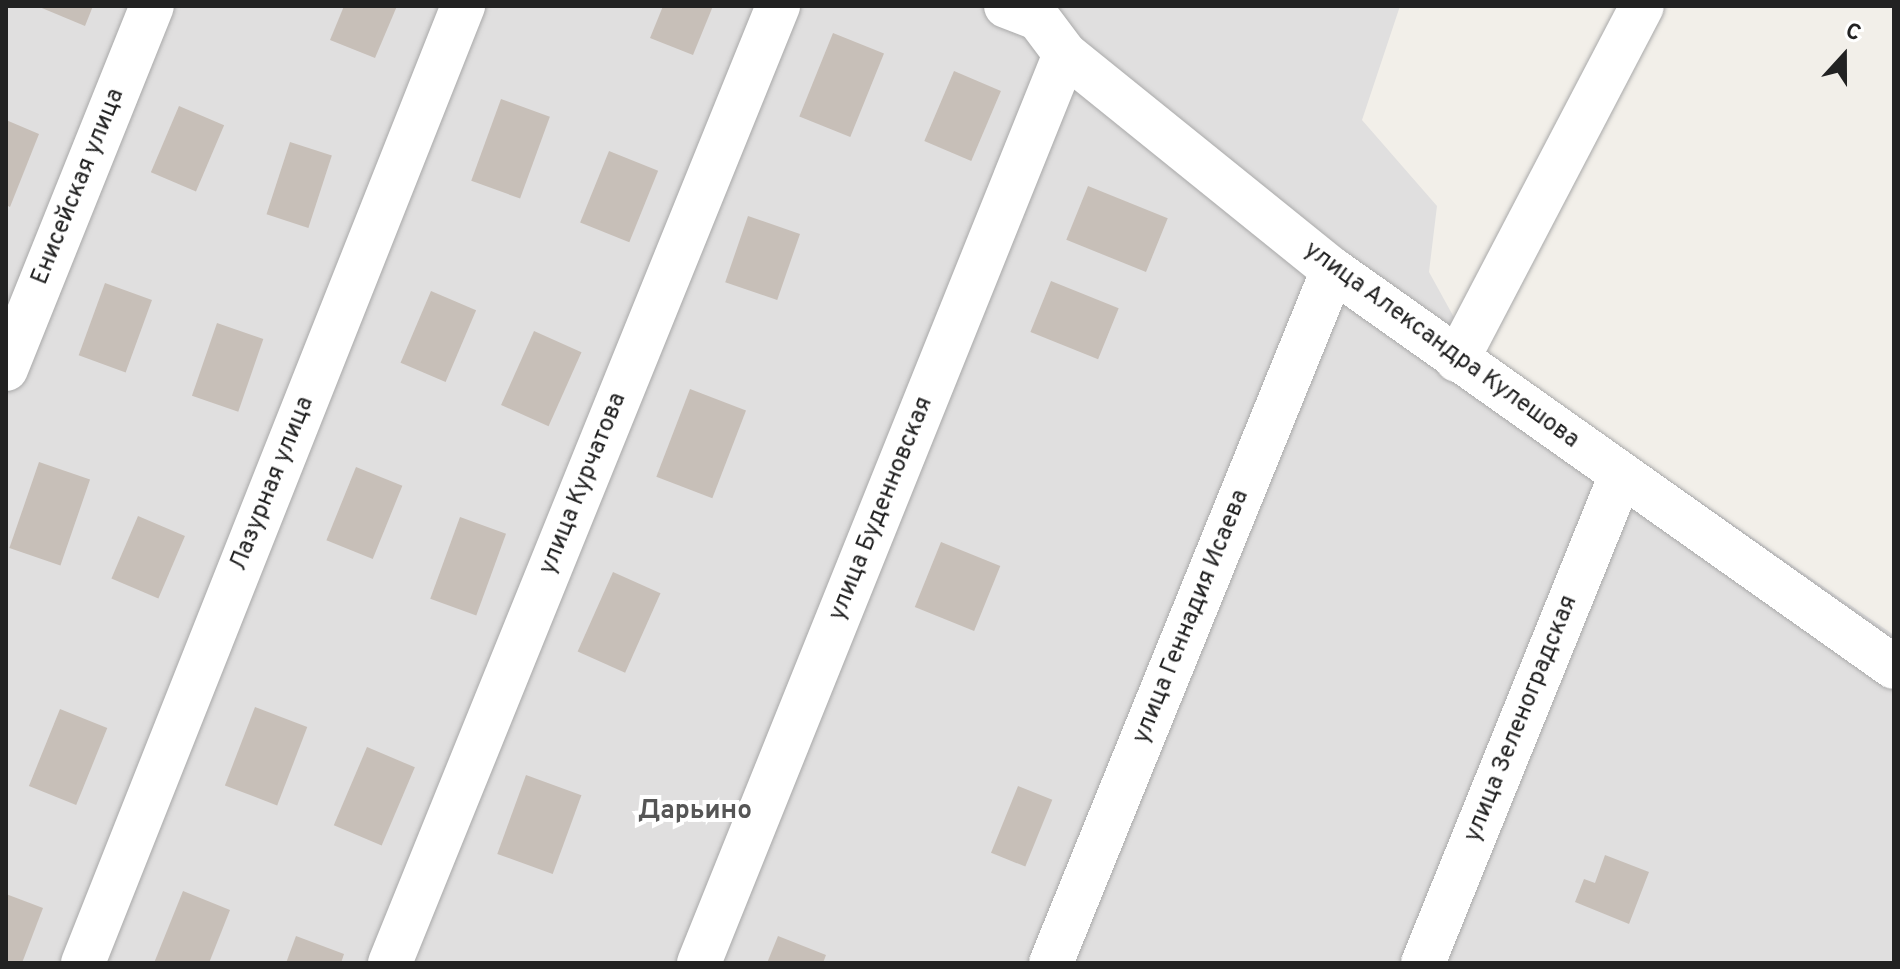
<!DOCTYPE html>
<meta charset="utf-8">
<style>
body{margin:0}
#map{position:relative;width:1900px;height:969px;overflow:hidden;background:#f2efe9;font-family:Overpass,sans-serif}
div>[style]{position:absolute}
.residential>*{inset:0;background:#e0dfdf}
.building>*{inset:0;background:#c7bfb8;transform-origin:0 0}
.roads{filter:drop-shadow(0 0 2px #a9a9a9) drop-shadow(0 0 2px #a9a9a9)}
.minor>*{height:44px;margin:-22px;padding:0 22px;transform-origin:22px;border-radius:22px;background:#fff}
span{translate:-50% -50%;white-space:nowrap;text-align:center;line-height:1.15;-webkit-text-stroke:8px #fff;paint-order:stroke}
.street-label{font-size:24px;color:#222}
.neighbourhood-label{font-size:26px;color:#555;font-weight:700}
.frame{position:absolute;inset:0;border:8px solid #222;pointer-events:none}
.north{position:absolute;left:1804px;top:16px;width:80px;height:80px;-webkit-text-stroke:6px #fff;paint-order:stroke;rotate:21deg;font-size:22px;font-weight:700;line-height:32px;text-align:center;color:#222}
.north::after{content:'';display:block;margin:auto;width:28px;height:36px;background:#222;clip-path:polygon(50% 0,100% 100%,50% 72%,0 100%)}
</style>
<div id="map">
<div class="residential">
<i style="clip-path:polygon(6px 6px,1400px 6px,1362px 120px,1437px 206px,1429px 272px,1467px 341px,1894px 635px,1894px 963px,6px 963px)"></i>
</div>
<div class="building">
<i style="clip-path:polygon(37px 6px,93px 6px,85px 26px)"></i>
<i style="clip-path:polygon(344px 6px,397px 6px,375px 58px,330px 40px)"></i>
<i style="clip-path:polygon(663px 6px,713px 6px,693px 55px,650px 38px)"></i>
<i style="left:833px;top:33px;width:55px;height:90px;rotate:22deg"></i>
<i style="left:954px;top:71px;width:51px;height:76px;rotate:23deg"></i>
<i style="left:501px;top:99px;width:52px;height:87px;rotate:20deg"></i>
<i style="left:179px;top:106px;width:49px;height:72px;rotate:23deg"></i>
<i style="clip-path:polygon(6px 120px,39px 134px,10px 207px,6px 205px)"></i>
<i style="left:290px;top:142px;width:44px;height:76px;rotate:18deg"></i>
<i style="left:609px;top:151px;width:53px;height:77px;rotate:22deg"></i>
<i style="left:1088px;top:186px;width:86px;height:58px;rotate:22deg"></i>
<i style="left:748px;top:216px;width:55px;height:70px;rotate:19deg"></i>
<i style="left:1051px;top:281px;width:73px;height:55px;rotate:22deg"></i>
<i style="left:105px;top:283px;width:50px;height:77px;rotate:20deg"></i>
<i style="left:431px;top:291px;width:49px;height:78px;rotate:23deg"></i>
<i style="left:217px;top:323px;width:49px;height:77px;rotate:19deg"></i>
<i style="left:534px;top:331px;width:52px;height:81px;rotate:24deg"></i>
<i style="left:690px;top:389px;width:60px;height:94px;rotate:21deg"></i>
<i style="left:39px;top:462px;width:54px;height:91px;rotate:19deg"></i>
<i style="left:356px;top:467px;width:50px;height:79px;rotate:22deg"></i>
<i style="left:138px;top:516px;width:51px;height:68px;rotate:23deg"></i>
<i style="left:460px;top:517px;width:49px;height:87px;rotate:20deg"></i>
<i style="left:941px;top:542px;width:64px;height:70px;rotate:22deg"></i>
<i style="left:613px;top:572px;width:52px;height:87px;rotate:24deg"></i>
<i style="left:255px;top:707px;width:56px;height:84px;rotate:21deg"></i>
<i style="left:60px;top:709px;width:51px;height:83px;rotate:22deg"></i>
<i style="left:367px;top:747px;width:52px;height:85px;rotate:23deg"></i>
<i style="left:526px;top:775px;width:59px;height:84px;rotate:20deg"></i>
<i style="left:1018px;top:786px;width:37px;height:72px;rotate:22deg"></i>
<i style="clip-path:polygon(1605px 855px,1649px 872px,1629px 924px,1575px 902px,1584px 879px,1595px 883px)"></i>
<i style="clip-path:polygon(183px 891px,230px 910px,209px 963px,154px 963px)"></i>
<i style="clip-path:polygon(6px 894px,43px 908px,22px 963px,6px 963px)"></i>
<i style="clip-path:polygon(296px 936px,344px 954px,341px 963px,286px 963px)"></i>
<i style="clip-path:polygon(778px 936px,826px 955px,823px 963px,767px 963px)"></i>
</div>
<div class="roads">
<div class="minor">
<i style="left:1006px;top:6px;width:34px;rotate:21deg"></i>
<i style="left:1038px;top:18px;width:45px;rotate:53.1deg"></i>
<i style="left:1065px;top:54px;width:344px;rotate:38.9deg"></i>
<i style="left:1333px;top:270px;width:687px;rotate:35.29deg"></i>
<i style="left:1457px;top:360px;width:399px;rotate:-62.4deg"></i>
<i style="left:6px;top:369px;width:391px;rotate:-68.1deg"></i>
<i style="left:83px;top:963px;width:1030px;rotate:-68.34deg"></i>
<i style="left:390px;top:963px;width:1033px;rotate:-67.93deg"></i>
<i style="left:699px;top:963px;width:980px;rotate:-68.07deg"></i>
<i style="left:1051px;top:963px;width:748px;rotate:-67.86deg"></i>
<i style="left:1423px;top:963px;width:527px;rotate:-67.92deg"></i>
</div>
</div>
<div class="street-label">
<span style="left:79px;top:187px;rotate:-68deg">Енисейская улица</span>
<span style="left:1441px;top:346px;rotate:36deg">улица Александра Кулешова</span>
<span style="left:273px;top:484px;rotate:-68deg">Лазурная улица</span>
<span style="left:584px;top:484px;rotate:-68deg">улица Курчатова</span>
<span style="left:882px;top:509px;rotate:-68deg">улица Буденновская</span>
<span style="left:1192px;top:617px;rotate:-68deg">улица Геннадия Исаева</span>
<span style="left:1522px;top:719px;rotate:-68deg">улица Зеленоградская</span>
</div>
<div class="neighbourhood-label">
<span style="left:695px;top:812px">Дарьино</span>
</div>
<div class="frame"></div>
<div class="north">С</div>
</div>
